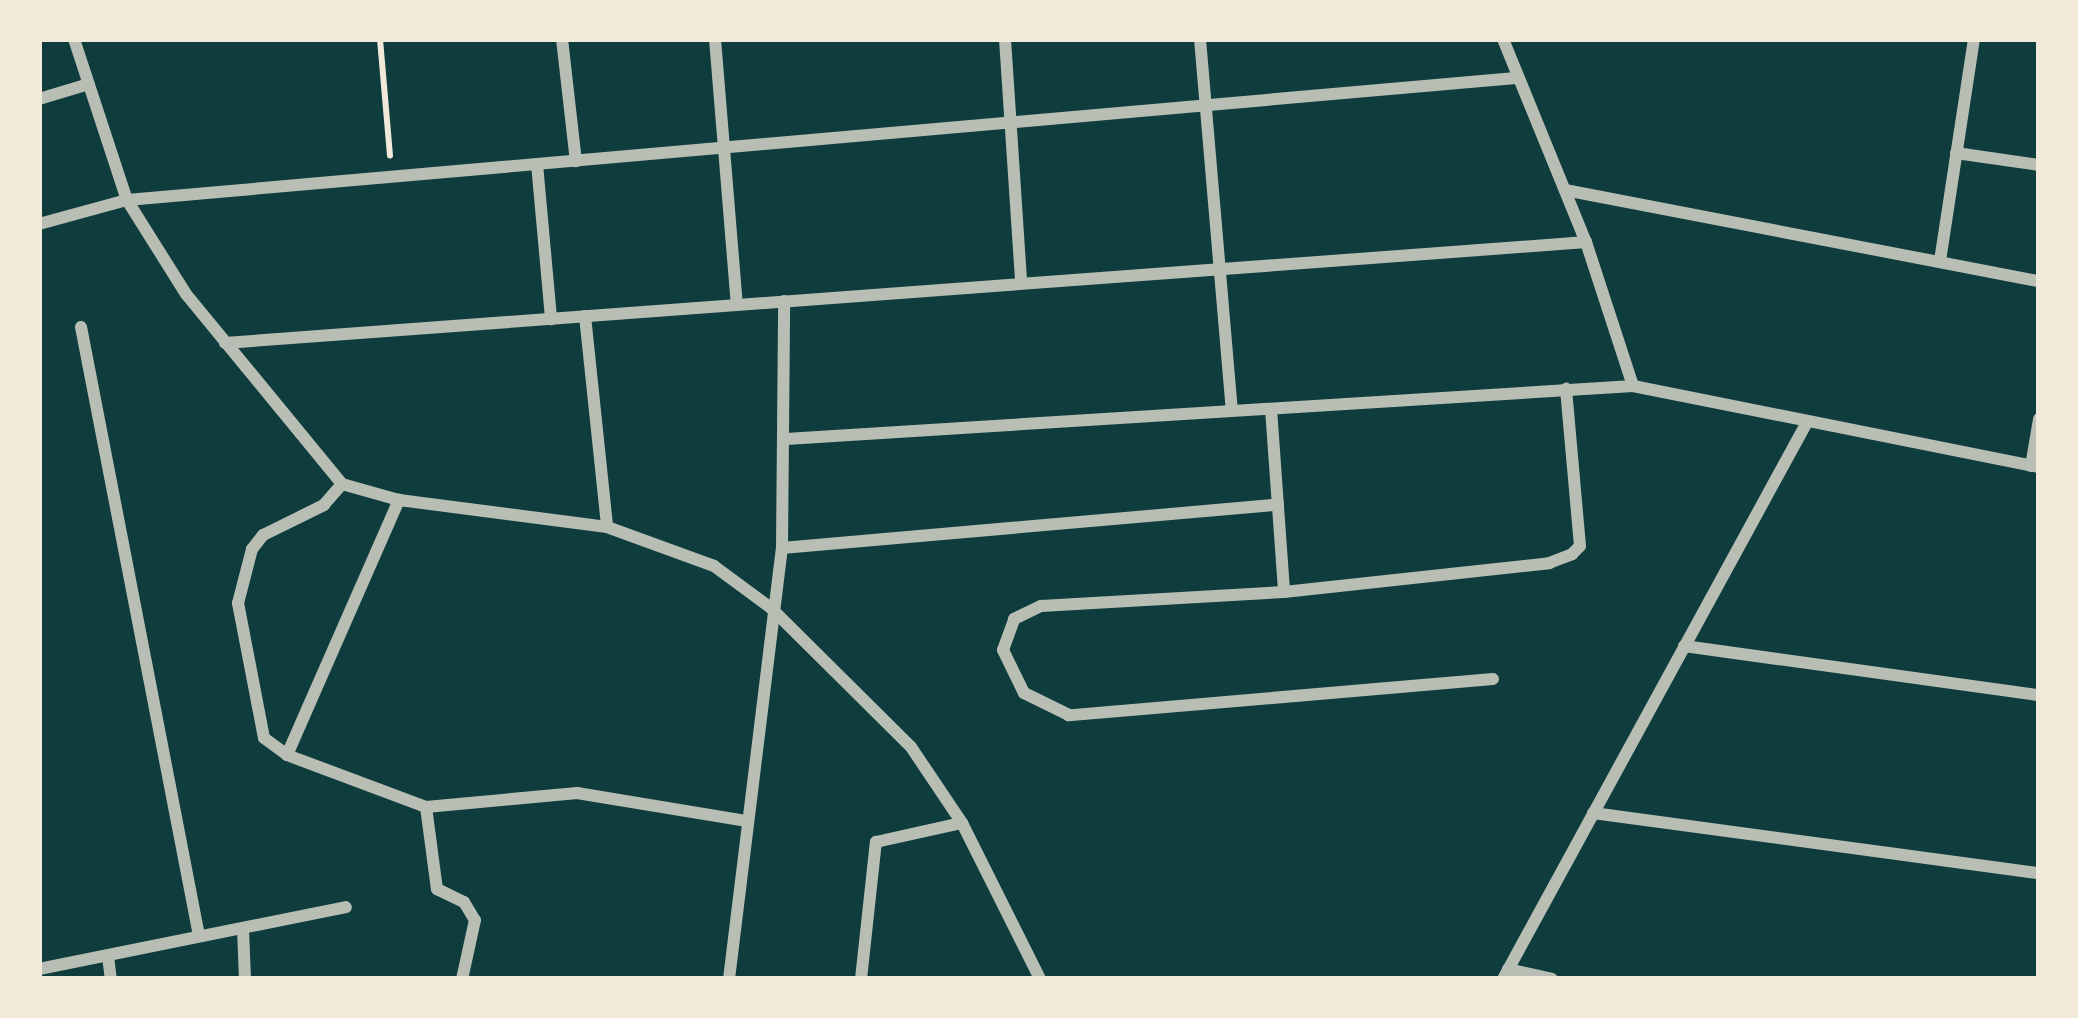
<!DOCTYPE html>
<style>
body{margin:0}
#map{position:relative;width:2078px;height:1018px;overflow:hidden;background:#0f3d3e;font-family:Overpass,sans-serif}
div>[style]{position:absolute}
.path>*{height:6px;margin:-3px;padding:0 3px;transform-origin:3px;border-radius:3px;background:#f1e9da}
.minor>*{height:12px;margin:-6px;padding:0 6px;transform-origin:6px;border-radius:6px;background:#b8beb3}
span{translate:-50% -50%;white-space:nowrap;text-align:center;line-height:1.15;-webkit-text-stroke:9px #f1e9da;paint-order:stroke}
.frame{position:absolute;inset:0;border:42px solid #f1e9da;pointer-events:none}
</style>
<div id="map">
<div class="path">
<i style="left:380px;top:39px;width:117px;rotate:85.1deg"></i>
</div>
<div class="minor">
<i style="left:74px;top:39px;width:169px;rotate:71.8deg"></i>
<i style="left:127px;top:200px;width:111px;rotate:57.9deg"></i>
<i style="left:186px;top:294px;width:246px;rotate:50.6deg"></i>
<i style="left:342px;top:484px;width:59px;rotate:15.7deg"></i>
<i style="left:399px;top:500px;width:210px;rotate:7.4deg"></i>
<i style="left:607px;top:527px;width:114px;rotate:20deg"></i>
<i style="left:714px;top:566px;width:71px;rotate:36.4deg"></i>
<i style="left:771px;top:608px;width:197px;rotate:44.8deg"></i>
<i style="left:911px;top:747px;width:92px;rotate:56.1deg"></i>
<i style="left:962px;top:823px;width:174px;rotate:63.4deg"></i>
<i style="left:562px;top:39px;width:123px;rotate:83.5deg"></i>
<i style="left:715px;top:39px;width:266px;rotate:85.3deg"></i>
<i style="left:1005px;top:39px;width:245px;rotate:86.2deg"></i>
<i style="left:1200px;top:39px;width:373px;rotate:85.1deg"></i>
<i style="left:1503px;top:39px;width:219px;rotate:67.8deg"></i>
<i style="left:1586px;top:242px;width:151px;rotate:71.9deg"></i>
<i style="left:1633px;top:386px;width:414px;rotate:11.3deg"></i>
<i style="left:39px;top:99px;width:52px;rotate:-16.7deg"></i>
<i style="left:1956px;top:153px;width:84px;rotate:8.2deg"></i>
<i style="left:537px;top:164px;width:156px;rotate:84.8deg"></i>
<i style="left:1565px;top:190px;width:483px;rotate:10.9deg"></i>
<i style="left:39px;top:224px;width:91px;rotate:-15.3deg"></i>
<i style="left:127px;top:200px;width:1394px;rotate:-5.02deg"></i>
<i style="left:1940px;top:261px;width:225px;rotate:-81.3deg"></i>
<i style="left:585px;top:316px;width:212px;rotate:84deg"></i>
<i style="left:81px;top:327px;width:620px;rotate:79.03deg"></i>
<i style="left:225px;top:343px;width:1365px;rotate:-4.24deg"></i>
<i style="left:1271px;top:409px;width:183px;rotate:85.9deg"></i>
<i style="left:786px;top:439px;width:849px;rotate:-3.58deg"></i>
<i style="left:2031px;top:466px;width:48px;rotate:-80.3deg"></i>
<i style="left:342px;top:484px;width:28px;rotate:131deg"></i>
<i style="left:324px;top:505px;width:68px;rotate:153.8deg"></i>
<i style="left:263px;top:535px;width:18px;rotate:128deg"></i>
<i style="left:252px;top:549px;width:56px;rotate:104.5deg"></i>
<i style="left:238px;top:603px;width:137px;rotate:79.1deg"></i>
<i style="left:264px;top:738px;width:29px;rotate:36deg"></i>
<i style="left:287px;top:755px;width:148px;rotate:20.5deg"></i>
<i style="left:426px;top:807px;width:152px;rotate:-5.3deg"></i>
<i style="left:577px;top:793px;width:171px;rotate:9.4deg"></i>
<i style="left:782px;top:548px;width:498px;rotate:-5deg"></i>
<i style="left:1684px;top:646px;width:358px;rotate:7.9deg"></i>
<i style="left:1493px;top:679px;width:426px;rotate:175.1deg"></i>
<i style="left:1069px;top:715px;width:50px;rotate:-153.9deg"></i>
<i style="left:1024px;top:693px;width:48px;rotate:-116deg"></i>
<i style="left:1003px;top:650px;width:33px;rotate:-70deg"></i>
<i style="left:1014px;top:619px;width:30px;rotate:-26deg"></i>
<i style="left:1041px;top:606px;width:243px;rotate:-3.3deg"></i>
<i style="left:1284px;top:592px;width:267px;rotate:-6.2deg"></i>
<i style="left:1549px;top:563px;width:25px;rotate:-21deg"></i>
<i style="left:1572px;top:554px;width:11px;rotate:-45deg"></i>
<i style="left:1580px;top:546px;width:158px;rotate:-95.1deg"></i>
<i style="left:287px;top:755px;width:279px;rotate:-66.3deg"></i>
<i style="left:426px;top:807px;width:83px;rotate:82.4deg"></i>
<i style="left:437px;top:889px;width:30px;rotate:26deg"></i>
<i style="left:464px;top:902px;width:21px;rotate:59deg"></i>
<i style="left:475px;top:920px;width:60px;rotate:102.4deg"></i>
<i style="left:1593px;top:813px;width:450px;rotate:7.7deg"></i>
<i style="left:243px;top:929px;width:50px;rotate:87.7deg"></i>
<i style="left:108px;top:956px;width:23px;rotate:83deg"></i>
<i style="left:39px;top:969px;width:313px;rotate:-11.4deg"></i>
<i style="left:1508px;top:969px;width:45px;rotate:12.8deg"></i>
<i style="left:729px;top:979px;width:434px;rotate:-83deg"></i>
<i style="left:782px;top:548px;width:247px;rotate:-89.5deg"></i>
<i style="left:861px;top:979px;width:138px;rotate:-83.8deg"></i>
<i style="left:876px;top:842px;width:88px;rotate:-12.5deg"></i>
<i style="left:1503px;top:979px;width:632px;rotate:-61.37deg"></i>
</div>
<div class="frame"></div>
</div>
